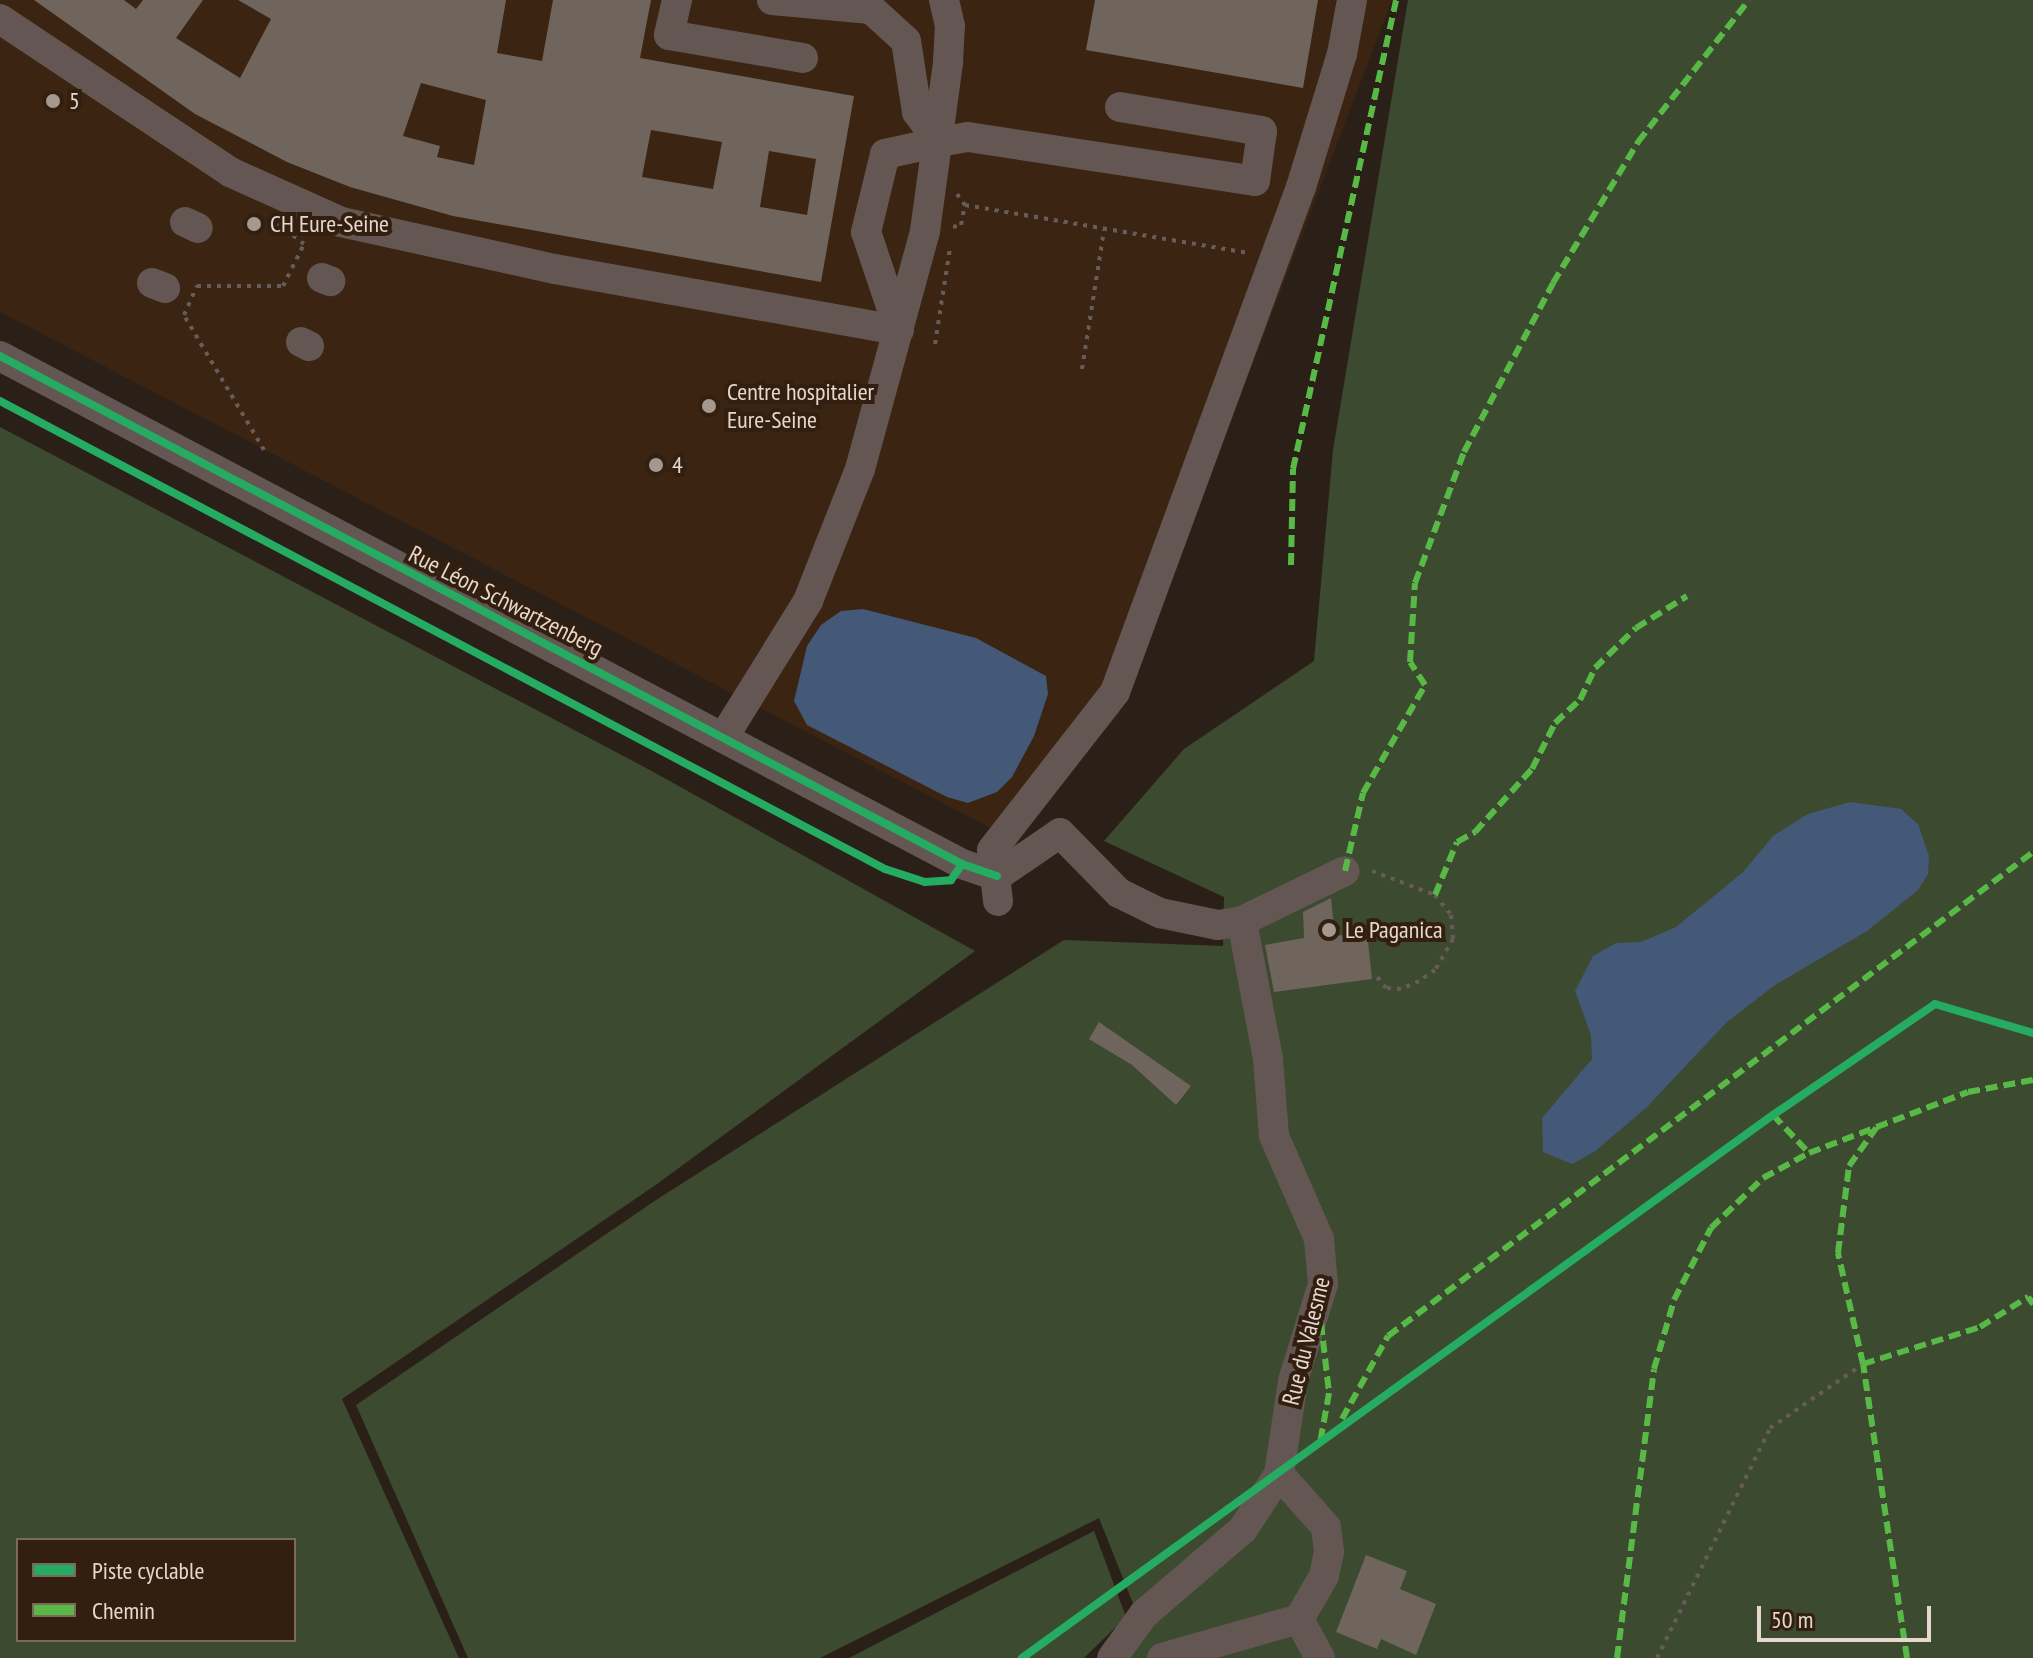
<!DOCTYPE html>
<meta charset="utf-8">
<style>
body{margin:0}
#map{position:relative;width:2033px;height:1658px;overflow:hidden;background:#2b2018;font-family:"PT Sans Narrow",sans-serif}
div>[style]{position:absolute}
.built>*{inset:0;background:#3b2411}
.green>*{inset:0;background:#3c4a30}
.water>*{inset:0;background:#445878}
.building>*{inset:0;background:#6f655d}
.path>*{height:4px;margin-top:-2px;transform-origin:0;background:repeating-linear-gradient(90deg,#675c59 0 4px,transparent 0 10px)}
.minor>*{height:30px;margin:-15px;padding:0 15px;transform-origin:15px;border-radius:15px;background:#635653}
.quiet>*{height:6px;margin-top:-3px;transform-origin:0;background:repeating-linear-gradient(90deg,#58b947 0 12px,transparent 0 18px)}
.cycleway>*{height:8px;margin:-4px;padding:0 4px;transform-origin:4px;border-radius:4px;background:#26ab63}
.dots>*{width:22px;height:22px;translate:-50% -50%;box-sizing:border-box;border:4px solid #331f10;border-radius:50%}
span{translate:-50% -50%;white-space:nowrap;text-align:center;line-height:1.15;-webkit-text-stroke:8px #331f10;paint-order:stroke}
.poi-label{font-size:24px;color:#e6d8cf}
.left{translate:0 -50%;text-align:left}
.street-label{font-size:24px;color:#e6d8cf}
.legend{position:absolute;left:16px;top:1538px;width:280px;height:104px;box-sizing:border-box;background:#331f10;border:2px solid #7b695c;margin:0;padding:10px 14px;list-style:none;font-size:24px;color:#e6d8cf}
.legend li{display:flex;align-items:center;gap:16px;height:40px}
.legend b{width:40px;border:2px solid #7b695c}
.scale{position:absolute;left:1757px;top:1606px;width:174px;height:36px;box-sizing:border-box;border:4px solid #e6d8cf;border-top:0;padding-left:10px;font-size:24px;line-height:28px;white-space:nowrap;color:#e6d8cf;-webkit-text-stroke:6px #331f10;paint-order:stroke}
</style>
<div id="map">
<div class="built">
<i style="clip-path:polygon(0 0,1392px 0,1119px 714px,1012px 839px,0 312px)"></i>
</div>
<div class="green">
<i style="clip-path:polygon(1408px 0,2033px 0,2033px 1658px,1128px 1658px,1144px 1631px,1099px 1518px,820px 1658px,468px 1658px,356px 1405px,656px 1200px,1064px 940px,1223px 946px,1224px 897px,1104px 841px,1184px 749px,1314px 661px,1333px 450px)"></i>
<i style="clip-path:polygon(evenodd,0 427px,648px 769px,975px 951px,657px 1184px,342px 1399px,459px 1658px,0 1658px,0 427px,18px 1540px,294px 1540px,294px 1640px,18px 1640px,18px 1540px)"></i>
<i style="clip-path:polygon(1094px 1531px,1126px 1617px,1084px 1658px,849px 1658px)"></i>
</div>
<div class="water">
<i style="clip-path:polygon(863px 609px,976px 638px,1046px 676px,1048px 694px,1034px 736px,1012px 777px,997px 792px,968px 803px,947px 797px,807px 725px,794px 701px,807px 646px,821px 625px,841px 611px)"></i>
<i style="clip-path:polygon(1850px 802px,1901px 809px,1918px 824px,1929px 856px,1928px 874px,1918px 890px,1867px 931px,1775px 985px,1727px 1022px,1646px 1108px,1594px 1152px,1572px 1164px,1543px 1152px,1542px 1118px,1592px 1059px,1591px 1035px,1575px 991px,1593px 956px,1616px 943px,1641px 942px,1676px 927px,1742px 873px,1773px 836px,1808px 814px)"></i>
</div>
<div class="building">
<i style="clip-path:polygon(evenodd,34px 0,124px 0,136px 9px,143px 0,203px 0,176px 38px,240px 78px,271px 19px,238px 0,506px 0,497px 53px,542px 61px,553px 0,651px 0,640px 58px,854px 96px,821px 282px,453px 216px,350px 187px,287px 162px,195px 114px,34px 0,421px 83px,486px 100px,474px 165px,437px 157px,440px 146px,403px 136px,421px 83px,34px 0,651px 130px,722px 142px,713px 189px,642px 177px,651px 130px,34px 0,769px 151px,816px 159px,807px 215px,760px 207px,769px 151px)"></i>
<i style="clip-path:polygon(1095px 0,1318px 0,1303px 88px,1086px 50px)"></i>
<i style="clip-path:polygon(1331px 898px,1335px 936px,1367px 932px,1372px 979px,1274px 992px,1265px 945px,1304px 938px,1303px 912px)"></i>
<i style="clip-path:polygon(1099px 1022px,1191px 1086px,1176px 1105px,1132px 1065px,1089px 1039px)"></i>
<i style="clip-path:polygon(1366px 1555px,1407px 1571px,1400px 1589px,1436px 1604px,1416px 1655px,1381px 1639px,1377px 1649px,1336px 1632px)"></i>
</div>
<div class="path">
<i style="left:957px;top:194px;width:14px;rotate:54deg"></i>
<i style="left:965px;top:205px;width:289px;rotate:9.6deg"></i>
<i style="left:953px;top:227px;width:8px;rotate:-14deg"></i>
<i style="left:961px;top:225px;width:20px;rotate:-79deg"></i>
<i style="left:935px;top:344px;width:97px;rotate:-81.1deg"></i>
<i style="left:1082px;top:369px;width:141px;rotate:-81deg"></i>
<i style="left:264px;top:450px;width:157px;rotate:-120.7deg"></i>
<i style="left:184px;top:315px;width:32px;rotate:-66deg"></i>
<i style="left:197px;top:286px;width:86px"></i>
<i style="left:283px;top:286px;width:47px;rotate:-63.4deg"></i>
<i style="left:304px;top:244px;width:33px;rotate:-142deg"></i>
<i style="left:1372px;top:871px;width:67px;rotate:20.9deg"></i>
<i style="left:1435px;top:895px;width:26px;rotate:51deg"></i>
<i style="left:1451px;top:915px;width:24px;rotate:85deg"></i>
<i style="left:1453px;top:939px;width:36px;rotate:120deg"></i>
<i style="left:1435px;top:970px;width:19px;rotate:145deg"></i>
<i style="left:1419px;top:981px;width:20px;rotate:156deg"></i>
<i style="left:1401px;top:989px;width:15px;rotate:-176deg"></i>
<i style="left:1386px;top:988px;width:14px;rotate:-129deg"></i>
<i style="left:1657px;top:1658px;width:256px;rotate:-63.8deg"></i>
<i style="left:1770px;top:1428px;width:113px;rotate:-34.5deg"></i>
</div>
<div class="minor">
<i style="left:677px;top:0;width:36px;rotate:103deg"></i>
<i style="left:669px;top:35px;width:136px;rotate:9.7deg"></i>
<i style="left:772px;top:0;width:99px;rotate:5.2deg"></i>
<i style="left:871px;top:9px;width:47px;rotate:42.4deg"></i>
<i style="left:906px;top:41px;width:72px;rotate:81.2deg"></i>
<i style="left:917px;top:112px;width:37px;rotate:54deg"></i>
<i style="left:939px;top:142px;width:29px;rotate:-10deg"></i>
<i style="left:968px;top:137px;width:290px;rotate:8.7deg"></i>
<i style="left:1255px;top:181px;width:50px;rotate:-82deg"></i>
<i style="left:1262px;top:131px;width:144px;rotate:-170.4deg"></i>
<i style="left:0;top:19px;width:276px;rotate:33.6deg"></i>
<i style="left:230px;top:172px;width:122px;rotate:24.2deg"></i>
<i style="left:341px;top:222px;width:219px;rotate:12.4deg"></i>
<i style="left:555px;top:269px;width:349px;rotate:10.1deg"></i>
<i style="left:899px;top:330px;width:103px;rotate:-108.6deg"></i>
<i style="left:866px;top:232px;width:80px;rotate:-76.3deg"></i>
<i style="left:885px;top:154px;width:55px;rotate:-12.5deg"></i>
<i style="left:185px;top:222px;width:14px;rotate:25deg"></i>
<i style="left:322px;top:278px;width:9px;rotate:21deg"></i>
<i style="left:152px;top:283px;width:14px;rotate:21deg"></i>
<i style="left:301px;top:342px;width:9px;rotate:27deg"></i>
<i style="left:0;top:356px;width:1088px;rotate:27.84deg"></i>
<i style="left:962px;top:864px;width:37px;rotate:19deg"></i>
<i style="left:725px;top:735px;width:158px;rotate:-58.2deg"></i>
<i style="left:808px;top:601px;width:142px;rotate:-68.5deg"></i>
<i style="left:860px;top:469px;width:247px;rotate:-74.7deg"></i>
<i style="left:925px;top:231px;width:171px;rotate:-82.2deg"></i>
<i style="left:948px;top:62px;width:36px;rotate:-87deg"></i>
<i style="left:950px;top:26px;width:27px;rotate:-103deg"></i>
<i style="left:997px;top:876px;width:76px;rotate:-34.3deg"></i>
<i style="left:1060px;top:833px;width:84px;rotate:45.5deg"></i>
<i style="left:1119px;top:893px;width:46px;rotate:26deg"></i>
<i style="left:1160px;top:913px;width:59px;rotate:11.7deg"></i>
<i style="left:1218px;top:925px;width:24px;rotate:-9deg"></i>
<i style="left:1242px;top:921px;width:114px;rotate:-25.9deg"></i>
<i style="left:998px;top:901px;width:51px;rotate:-96.7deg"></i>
<i style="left:992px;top:850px;width:200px;rotate:-52.1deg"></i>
<i style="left:1115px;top:692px;width:538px;rotate:-69.78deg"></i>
<i style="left:1301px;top:187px;width:139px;rotate:-72.9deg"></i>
<i style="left:1342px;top:54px;width:55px;rotate:-79.5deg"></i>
<i style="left:1279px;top:1474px;width:71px;rotate:48.4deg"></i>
<i style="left:1326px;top:1527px;width:25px;rotate:83deg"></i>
<i style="left:1329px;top:1552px;width:25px;rotate:102deg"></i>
<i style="left:1324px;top:1576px;width:50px;rotate:120.2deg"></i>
<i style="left:1112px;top:1658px;width:54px;rotate:-54deg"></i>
<i style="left:1144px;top:1614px;width:130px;rotate:-40.6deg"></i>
<i style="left:1243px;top:1529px;width:66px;rotate:-56.8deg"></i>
<i style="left:1279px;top:1474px;width:94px;rotate:-81.4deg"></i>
<i style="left:1293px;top:1381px;width:102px;rotate:-72.8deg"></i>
<i style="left:1323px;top:1284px;width:45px;rotate:-95.1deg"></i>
<i style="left:1319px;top:1239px;width:112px;rotate:-113.6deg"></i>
<i style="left:1274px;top:1136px;width:77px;rotate:-94.5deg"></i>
<i style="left:1268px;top:1059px;width:140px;rotate:-100.7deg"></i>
<i style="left:1162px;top:1658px;width:142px;rotate:-15.9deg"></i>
<i style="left:1299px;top:1619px;width:44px;rotate:61.7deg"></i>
</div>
<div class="quiet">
<i style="left:1291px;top:565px;width:96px;rotate:-88.8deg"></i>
<i style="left:1293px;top:469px;width:480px;rotate:-77.6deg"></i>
<i style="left:1345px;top:871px;width:80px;rotate:-77deg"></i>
<i style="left:1363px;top:793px;width:125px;rotate:-60.1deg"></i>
<i style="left:1425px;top:685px;width:27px;rotate:-123deg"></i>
<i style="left:1410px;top:662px;width:79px;rotate:-86.4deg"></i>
<i style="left:1415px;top:583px;width:140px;rotate:-69.5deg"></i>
<i style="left:1464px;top:452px;width:191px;rotate:-62.2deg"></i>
<i style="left:1553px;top:283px;width:165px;rotate:-58.9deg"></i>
<i style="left:1638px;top:142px;width:180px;rotate:-52deg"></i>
<i style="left:1435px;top:895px;width:57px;rotate:-67.5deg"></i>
<i style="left:1457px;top:842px;width:21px;rotate:-29deg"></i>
<i style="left:1475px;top:832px;width:85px;rotate:-47.9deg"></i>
<i style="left:1532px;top:769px;width:51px;rotate:-63.4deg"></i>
<i style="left:1555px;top:723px;width:34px;rotate:-43deg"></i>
<i style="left:1580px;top:700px;width:35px;rotate:-65deg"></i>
<i style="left:1595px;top:668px;width:57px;rotate:-44.3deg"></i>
<i style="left:1636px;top:628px;width:60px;rotate:-32.1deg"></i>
<i style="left:1773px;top:1115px;width:52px;rotate:46.5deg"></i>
<i style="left:1319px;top:1305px;width:89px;rotate:83.5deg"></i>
<i style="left:1329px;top:1393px;width:51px;rotate:100.2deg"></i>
<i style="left:1863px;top:1364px;width:114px;rotate:-102.7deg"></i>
<i style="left:1838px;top:1253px;width:88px;rotate:-82.8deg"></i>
<i style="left:1849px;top:1166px;width:47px;rotate:-54.6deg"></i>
<i style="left:1342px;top:1419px;width:95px;rotate:-61deg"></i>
<i style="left:1388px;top:1336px;width:806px;rotate:-36.88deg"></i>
<i style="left:1617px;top:1658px;width:291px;rotate:-82.7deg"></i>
<i style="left:1654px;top:1369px;width:72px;rotate:-73.8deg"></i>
<i style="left:1674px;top:1300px;width:81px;rotate:-62.8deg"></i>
<i style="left:1711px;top:1228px;width:72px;rotate:-43.9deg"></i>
<i style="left:1763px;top:1178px;width:52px;rotate:-28.5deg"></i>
<i style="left:1809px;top:1153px;width:170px;rotate:-21deg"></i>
<i style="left:1968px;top:1092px;width:66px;rotate:-10.5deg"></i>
<i style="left:1907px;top:1658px;width:297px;rotate:-98.5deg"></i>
<i style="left:1863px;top:1364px;width:123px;rotate:-17.5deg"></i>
<i style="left:1980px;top:1327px;width:57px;rotate:-32deg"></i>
<i style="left:2028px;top:1297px;width:9px;rotate:54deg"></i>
</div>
<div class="cycleway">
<i style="left:0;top:356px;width:1088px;rotate:27.84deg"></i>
<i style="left:962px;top:864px;width:37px;rotate:19deg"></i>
<i style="left:0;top:401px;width:1001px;rotate:27.87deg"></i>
<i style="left:885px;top:869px;width:42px;rotate:18deg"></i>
<i style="left:925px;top:882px;width:26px;rotate:-4deg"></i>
<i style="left:951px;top:880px;width:19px;rotate:-55deg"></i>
<i style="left:1022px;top:1658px;width:927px;rotate:-35.87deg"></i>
<i style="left:1773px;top:1115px;width:196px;rotate:-34.4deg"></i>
<i style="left:1935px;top:1004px;width:102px;rotate:16.5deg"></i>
</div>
<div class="dots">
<i style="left:53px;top:101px;background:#a5988f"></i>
<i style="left:254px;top:224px;background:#a5988f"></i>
<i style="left:709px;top:406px;background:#a5988f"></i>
<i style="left:656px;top:465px;background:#a5988f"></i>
<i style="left:1329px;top:930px;background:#a5988f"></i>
</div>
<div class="poi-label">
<span class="left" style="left:69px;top:101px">5</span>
<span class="left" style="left:270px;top:224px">CH Eure-Seine</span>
<span class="left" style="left:727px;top:406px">Centre hospitalier<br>Eure-Seine</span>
<span class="left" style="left:672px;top:465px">4</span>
<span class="left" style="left:1345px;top:930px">Le Paganica</span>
</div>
<div class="street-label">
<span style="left:506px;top:601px;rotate:27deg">Rue Léon Schwartzenberg</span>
<span style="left:1306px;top:1341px;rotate:-76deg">Rue du Valesme</span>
</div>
<ul class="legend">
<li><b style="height:10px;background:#26ab63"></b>Piste cyclable</li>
<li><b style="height:10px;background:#58b947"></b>Chemin</li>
</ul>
<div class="scale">50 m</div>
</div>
